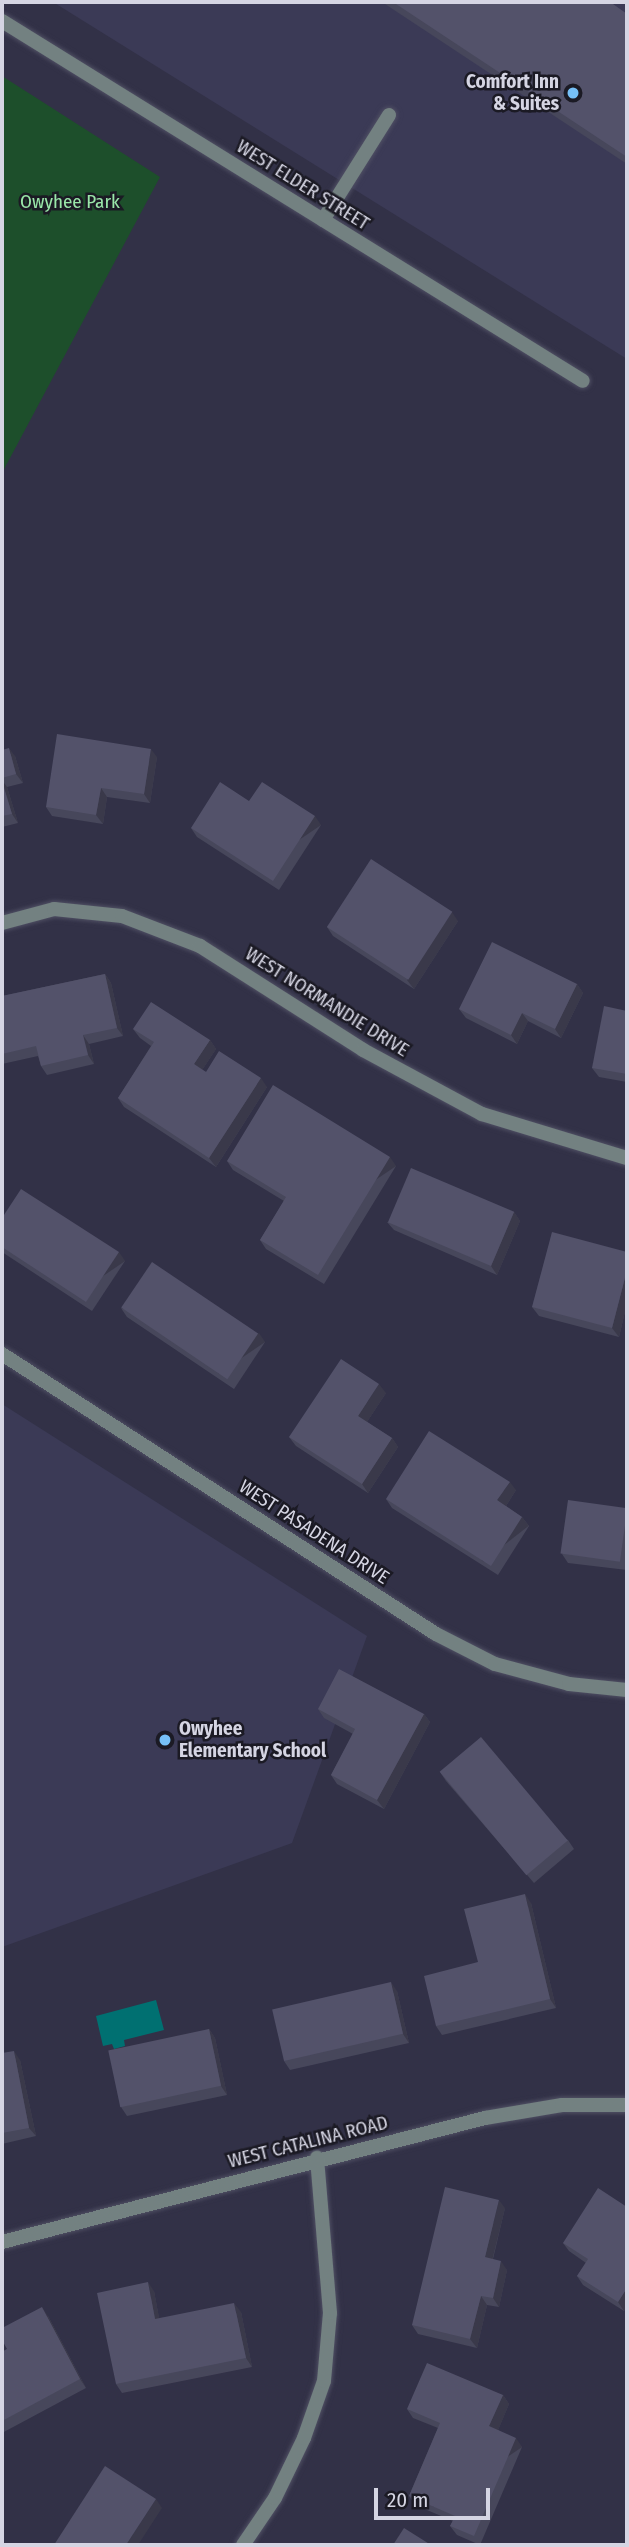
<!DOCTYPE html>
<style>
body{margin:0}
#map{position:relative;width:629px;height:2547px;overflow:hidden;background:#323147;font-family:"Fira Sans Condensed",sans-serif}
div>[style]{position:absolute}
.built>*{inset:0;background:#3b3a56}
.green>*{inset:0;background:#1d4f2b}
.water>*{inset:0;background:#007071}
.roads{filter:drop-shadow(0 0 2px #4f4f63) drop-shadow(0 0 2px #4f4f63)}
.service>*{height:14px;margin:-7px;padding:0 7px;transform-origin:7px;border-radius:7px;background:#738181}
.minor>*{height:14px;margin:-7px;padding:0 7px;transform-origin:7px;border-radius:7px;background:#738181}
.wall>*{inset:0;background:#47475b}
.shaded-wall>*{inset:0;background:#3a394a;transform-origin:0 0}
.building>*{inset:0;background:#53526a;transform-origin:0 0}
.dots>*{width:19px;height:19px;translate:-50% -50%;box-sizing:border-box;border:4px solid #1b1a24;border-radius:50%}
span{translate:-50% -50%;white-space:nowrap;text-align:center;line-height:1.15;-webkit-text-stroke:5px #1b1a24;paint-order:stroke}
.poi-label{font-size:19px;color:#d5d5e3;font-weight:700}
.right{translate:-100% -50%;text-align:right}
.left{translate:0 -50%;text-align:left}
.street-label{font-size:19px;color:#d5d5e3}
.park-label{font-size:19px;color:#9ae7a9}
.frame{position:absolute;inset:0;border:4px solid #d5d5e3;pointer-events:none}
.scale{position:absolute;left:374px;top:2488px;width:116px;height:32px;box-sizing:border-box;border:4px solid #d5d5e3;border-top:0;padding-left:9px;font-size:21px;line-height:24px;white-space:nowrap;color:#d5d5e3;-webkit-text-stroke:5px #1b1a24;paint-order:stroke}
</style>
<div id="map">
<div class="built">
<i style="clip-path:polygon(53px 2px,627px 2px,627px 359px)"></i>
<i style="clip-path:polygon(2px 1404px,367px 1636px,292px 1843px,2px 1947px)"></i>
</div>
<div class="green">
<i style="clip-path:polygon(2px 76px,160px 177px,2px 473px)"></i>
</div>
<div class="water">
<i style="clip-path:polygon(156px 2000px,164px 2030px,124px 2040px,125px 2046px,114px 2049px,112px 2044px,103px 2046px,96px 2016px)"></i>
</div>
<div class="roads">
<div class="service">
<i style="left:323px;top:220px;width:124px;rotate:-57.8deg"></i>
</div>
<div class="minor">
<i style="left:2px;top:21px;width:683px;rotate:31.78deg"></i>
<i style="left:2px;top:923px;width:54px;rotate:-15.1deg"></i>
<i style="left:54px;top:909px;width:68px;rotate:5.9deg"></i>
<i style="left:122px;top:916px;width:84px;rotate:21deg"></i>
<i style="left:200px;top:946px;width:193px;rotate:32.5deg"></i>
<i style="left:363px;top:1050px;width:135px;rotate:28.3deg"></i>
<i style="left:482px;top:1114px;width:152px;rotate:16.9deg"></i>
<i style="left:2px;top:1354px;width:516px;rotate:32.83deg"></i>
<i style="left:436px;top:1634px;width:66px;rotate:27deg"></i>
<i style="left:495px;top:1664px;width:77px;rotate:15.1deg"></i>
<i style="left:569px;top:1684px;width:58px;rotate:5.9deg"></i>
<i style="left:2px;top:2242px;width:499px;rotate:-14.4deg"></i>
<i style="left:485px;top:2118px;width:78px;rotate:-9.6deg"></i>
<i style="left:562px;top:2105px;width:65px"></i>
<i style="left:243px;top:2545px;width:57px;rotate:-55.8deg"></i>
<i style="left:275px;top:2498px;width:67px;rotate:-64.2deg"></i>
<i style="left:304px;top:2438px;width:60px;rotate:-70.7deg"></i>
<i style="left:324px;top:2381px;width:68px;rotate:-85deg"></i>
<i style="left:330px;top:2313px;width:156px;rotate:-94.8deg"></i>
</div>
</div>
<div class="wall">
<i style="clip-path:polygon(382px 2px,610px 2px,627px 14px,627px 164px)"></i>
<i style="clip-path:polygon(2px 750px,15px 756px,23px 783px,7px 787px,18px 823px,2px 827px)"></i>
<i style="clip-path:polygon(157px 757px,150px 803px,107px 797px,103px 824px,52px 816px,46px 807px)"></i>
<i style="clip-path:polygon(249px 801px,321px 825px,279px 890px,197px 837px,191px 828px)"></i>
<i style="clip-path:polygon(458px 921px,414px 989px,333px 936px,327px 927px)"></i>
<i style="clip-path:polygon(105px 974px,111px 983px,123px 1036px,89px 1044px,94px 1064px,47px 1075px,41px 1066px,38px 1056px,2px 1064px,2px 996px)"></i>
<i style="clip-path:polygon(577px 984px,583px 993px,561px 1038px,528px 1021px,517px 1044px,466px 1018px,459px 1009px)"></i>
<i style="clip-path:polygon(627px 1011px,627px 1082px,599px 1077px,592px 1068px)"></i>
<i style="clip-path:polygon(133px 1029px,210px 1040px,216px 1049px,202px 1070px,206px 1072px,267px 1087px,216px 1167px,124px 1107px,118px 1098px,151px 1046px,140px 1038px)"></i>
<i style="clip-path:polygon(227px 1161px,396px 1166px,324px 1284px,266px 1249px,260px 1240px,284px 1201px,233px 1170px)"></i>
<i style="clip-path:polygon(514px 1212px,520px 1221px,497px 1275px,394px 1230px,387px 1222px)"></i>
<i style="clip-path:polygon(2px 1218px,125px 1261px,92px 1311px,2px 1252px)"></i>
<i style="clip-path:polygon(627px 1252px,627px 1303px,619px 1337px,539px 1316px,532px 1307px)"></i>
<i style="clip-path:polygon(121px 1308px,265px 1342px,234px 1389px,127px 1317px)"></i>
<i style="clip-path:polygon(386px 1393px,367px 1422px,392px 1438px,398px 1447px,368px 1493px,296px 1446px,289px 1437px)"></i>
<i style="clip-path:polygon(516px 1490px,506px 1506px,522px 1517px,529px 1526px,498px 1575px,392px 1508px,386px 1499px)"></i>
<i style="clip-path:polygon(627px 1508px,627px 1570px,568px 1563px,562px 1554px)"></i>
<i style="clip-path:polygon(318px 1709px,424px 1714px,430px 1722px,384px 1809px,337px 1784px,331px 1775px,353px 1734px,324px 1718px)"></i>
<i style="clip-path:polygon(440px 1772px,568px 1840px,574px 1849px,534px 1883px,446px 1781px)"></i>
<i style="clip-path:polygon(531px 1903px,556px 2008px,442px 2035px,436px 2026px,478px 1962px)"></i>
<i style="clip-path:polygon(397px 1991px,409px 2043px,290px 2070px,284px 2061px)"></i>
<i style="clip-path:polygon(209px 2029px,215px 2038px,227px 2095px,127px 2116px,121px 2107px)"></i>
<i style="clip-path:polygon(2px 2053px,20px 2060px,36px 2136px,2px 2144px)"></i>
<i style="clip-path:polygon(627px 2207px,627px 2306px,624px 2311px,583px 2285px,577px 2276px,586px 2263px,569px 2251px,563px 2243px)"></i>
<i style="clip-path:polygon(505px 2208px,493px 2259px,507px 2270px,499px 2307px,487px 2305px,477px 2348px,418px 2334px,412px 2325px)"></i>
<i style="clip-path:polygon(154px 2291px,159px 2318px,241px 2312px,252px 2367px,122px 2393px,116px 2384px)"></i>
<i style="clip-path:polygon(48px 2316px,86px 2388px,2px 2433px,2px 2352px,7px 2349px)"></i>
<i style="clip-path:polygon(503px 2395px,509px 2404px,498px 2430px,522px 2447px,480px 2545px,457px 2535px,450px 2526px,453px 2521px,415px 2505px,409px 2496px,438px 2428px,413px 2418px,407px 2409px)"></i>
</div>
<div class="shaded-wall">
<i style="clip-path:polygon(9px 748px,15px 756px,23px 783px,16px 774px)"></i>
<i style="clip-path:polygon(151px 749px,157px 757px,150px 803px,144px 794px)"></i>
<i style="clip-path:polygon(2px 780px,7px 787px,18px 823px,12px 814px)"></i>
<i style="clip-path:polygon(101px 788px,107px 797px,103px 824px,96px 815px)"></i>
<i style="left:315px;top:816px;width:11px;height:77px;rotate:56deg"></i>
<i style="clip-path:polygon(452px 912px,458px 921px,414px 989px,407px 980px)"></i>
<i style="clip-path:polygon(105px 974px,111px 983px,123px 1036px,117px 1028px)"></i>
<i style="clip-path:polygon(577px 984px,583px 993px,561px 1038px,555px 1029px)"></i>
<i style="clip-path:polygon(522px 1013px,528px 1021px,517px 1044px,511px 1035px)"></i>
<i style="clip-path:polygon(83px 1035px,89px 1044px,94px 1064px,88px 1055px)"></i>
<i style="clip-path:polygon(210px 1040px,216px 1049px,200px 1073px,194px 1064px)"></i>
<i style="clip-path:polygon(261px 1078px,267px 1087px,216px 1167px,209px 1158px)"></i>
<i style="left:390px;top:1157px;width:11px;height:138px;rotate:56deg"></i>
<i style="clip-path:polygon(514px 1212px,520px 1221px,497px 1275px,491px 1266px)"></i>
<i style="left:119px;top:1252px;width:11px;height:60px;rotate:56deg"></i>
<i style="clip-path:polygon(627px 1270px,627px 1303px,619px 1337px,612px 1328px)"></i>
<i style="left:259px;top:1333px;width:11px;height:56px;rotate:56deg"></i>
<i style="clip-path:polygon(379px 1384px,386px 1393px,365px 1425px,358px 1416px)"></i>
<i style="clip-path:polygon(392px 1438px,398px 1447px,368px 1493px,362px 1484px)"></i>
<i style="clip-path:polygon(510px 1482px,516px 1490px,504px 1509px,497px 1500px)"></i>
<i style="left:522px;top:1517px;width:11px;height:58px;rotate:52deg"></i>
<i style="clip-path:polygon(424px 1714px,430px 1722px,384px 1809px,377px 1800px)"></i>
<i style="clip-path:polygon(525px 1894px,531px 1903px,556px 2008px,550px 1999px)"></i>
<i style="clip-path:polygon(391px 1982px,397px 1991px,409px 2043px,403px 2034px)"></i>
<i style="clip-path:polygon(209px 2029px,215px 2038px,227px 2095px,221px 2086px)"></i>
<i style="clip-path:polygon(14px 2051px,20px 2060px,36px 2136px,29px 2128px)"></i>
<i style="clip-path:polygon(499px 2200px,505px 2208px,491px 2265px,485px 2257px)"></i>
<i style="clip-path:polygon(501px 2261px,507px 2270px,499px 2307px,493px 2298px)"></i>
<i style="clip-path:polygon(148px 2282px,154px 2291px,161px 2328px,155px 2319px)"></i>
<i style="clip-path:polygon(627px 2288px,627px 2306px,624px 2311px,618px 2302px)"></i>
<i style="clip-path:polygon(481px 2296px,487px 2305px,477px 2348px,470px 2339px)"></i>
<i style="clip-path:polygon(234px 2303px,241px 2312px,252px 2367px,246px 2358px)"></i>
<i style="clip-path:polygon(42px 2307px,48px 2316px,86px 2388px,80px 2379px)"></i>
<i style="clip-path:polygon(503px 2395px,509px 2404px,496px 2435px,489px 2426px)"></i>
<i style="left:516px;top:2438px;width:11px;height:107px;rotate:56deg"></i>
<i style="clip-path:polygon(156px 2499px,162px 2508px,138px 2545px,126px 2545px)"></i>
</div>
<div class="building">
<i style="clip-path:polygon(393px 2px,610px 2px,627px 14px,627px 157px)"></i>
<i style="clip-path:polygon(57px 734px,151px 749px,144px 794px,101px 788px,96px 815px,46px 807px)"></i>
<i style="clip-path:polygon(9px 748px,16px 774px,2px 778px,2px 750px)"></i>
<i style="clip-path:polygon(2px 782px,12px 814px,2px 816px)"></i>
<i style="clip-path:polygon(220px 782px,249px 801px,262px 782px,315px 816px,273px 881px,191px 828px)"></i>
<i style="left:371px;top:859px;width:97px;height:81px;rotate:33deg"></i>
<i style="clip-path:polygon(492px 942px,577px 984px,555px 1029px,522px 1013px,511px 1035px,459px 1009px)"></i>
<i style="clip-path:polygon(105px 974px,117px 1028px,83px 1035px,88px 1055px,41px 1066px,36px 1046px,2px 1054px,2px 996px)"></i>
<i style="clip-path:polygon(151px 1002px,210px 1040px,194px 1064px,206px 1072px,219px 1051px,261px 1078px,209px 1158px,118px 1098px,154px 1042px,133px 1029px)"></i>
<i style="clip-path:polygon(604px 1006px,627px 1011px,627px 1074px,592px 1068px)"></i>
<i style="clip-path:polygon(273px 1085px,390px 1157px,318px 1275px,260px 1240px,286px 1197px,227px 1161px)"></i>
<i style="left:411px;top:1168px;width:112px;height:59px;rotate:23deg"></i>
<i style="clip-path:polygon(21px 1189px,119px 1252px,86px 1302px,2px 1247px,2px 1218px)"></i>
<i style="clip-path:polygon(552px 1232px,627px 1252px,627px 1270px,612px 1328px,532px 1307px)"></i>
<i style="left:152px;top:1262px;width:128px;height:55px;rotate:34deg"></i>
<i style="clip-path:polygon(341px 1359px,379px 1384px,358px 1416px,392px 1438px,362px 1484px,289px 1437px)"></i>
<i style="clip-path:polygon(429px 1431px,510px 1482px,497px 1500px,522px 1517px,491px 1566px,386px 1499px)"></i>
<i style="left:568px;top:1500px;width:60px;height:54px;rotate:8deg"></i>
<i style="clip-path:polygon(339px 1669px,424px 1714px,377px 1800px,331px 1775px,355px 1729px,318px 1709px)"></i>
<i style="left:481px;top:1737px;width:135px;height:54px;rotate:50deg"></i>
<i style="clip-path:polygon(525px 1894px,550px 1999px,436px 2026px,424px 1976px,478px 1962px,464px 1909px)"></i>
<i style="left:391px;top:1982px;width:53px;height:122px;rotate:77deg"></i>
<i style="left:209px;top:2029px;width:58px;height:103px;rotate:78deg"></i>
<i style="clip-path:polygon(14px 2051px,29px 2128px,2px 2133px,2px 2053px)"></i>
<i style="clip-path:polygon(445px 2187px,499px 2200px,485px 2257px,501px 2261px,493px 2298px,481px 2296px,470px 2339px,412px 2325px)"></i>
<i style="clip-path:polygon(598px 2188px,627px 2207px,627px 2288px,618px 2302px,577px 2276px,588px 2259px,563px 2243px)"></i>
<i style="clip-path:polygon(148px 2282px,155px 2319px,234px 2303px,246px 2358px,116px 2384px,97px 2293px)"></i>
<i style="clip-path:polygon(42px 2307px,80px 2379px,2px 2421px,2px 2352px,7px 2349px,2px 2340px,2px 2328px)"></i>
<i style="clip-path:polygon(427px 2363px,503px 2395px,489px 2426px,516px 2438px,474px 2536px,450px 2526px,455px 2516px,409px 2496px,440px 2423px,407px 2409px)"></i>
<i style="clip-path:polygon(105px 2466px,156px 2499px,126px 2545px,54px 2545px)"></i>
<i style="clip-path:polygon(404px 2528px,431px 2545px,393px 2545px)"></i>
</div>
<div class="dots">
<i style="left:573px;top:93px;background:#76c0f7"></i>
<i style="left:165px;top:1740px;background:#76c0f7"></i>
</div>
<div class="poi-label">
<span class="right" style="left:559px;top:93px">Comfort Inn<br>&amp; Suites</span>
<span class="left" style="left:179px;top:1740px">Owyhee<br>Elementary School</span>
</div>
<div class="street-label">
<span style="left:303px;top:185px;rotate:32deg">WEST ELDER STREET</span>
<span style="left:327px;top:1002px;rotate:32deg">WEST NORMANDIE DRIVE</span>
<span style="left:314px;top:1532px;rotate:33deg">WEST PASADENA DRIVE</span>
<span style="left:308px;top:2142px;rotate:-14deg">WEST CATALINA ROAD</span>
</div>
<div class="park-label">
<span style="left:70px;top:202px">Owyhee Park</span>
</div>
<div class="frame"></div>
<div class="scale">20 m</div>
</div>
